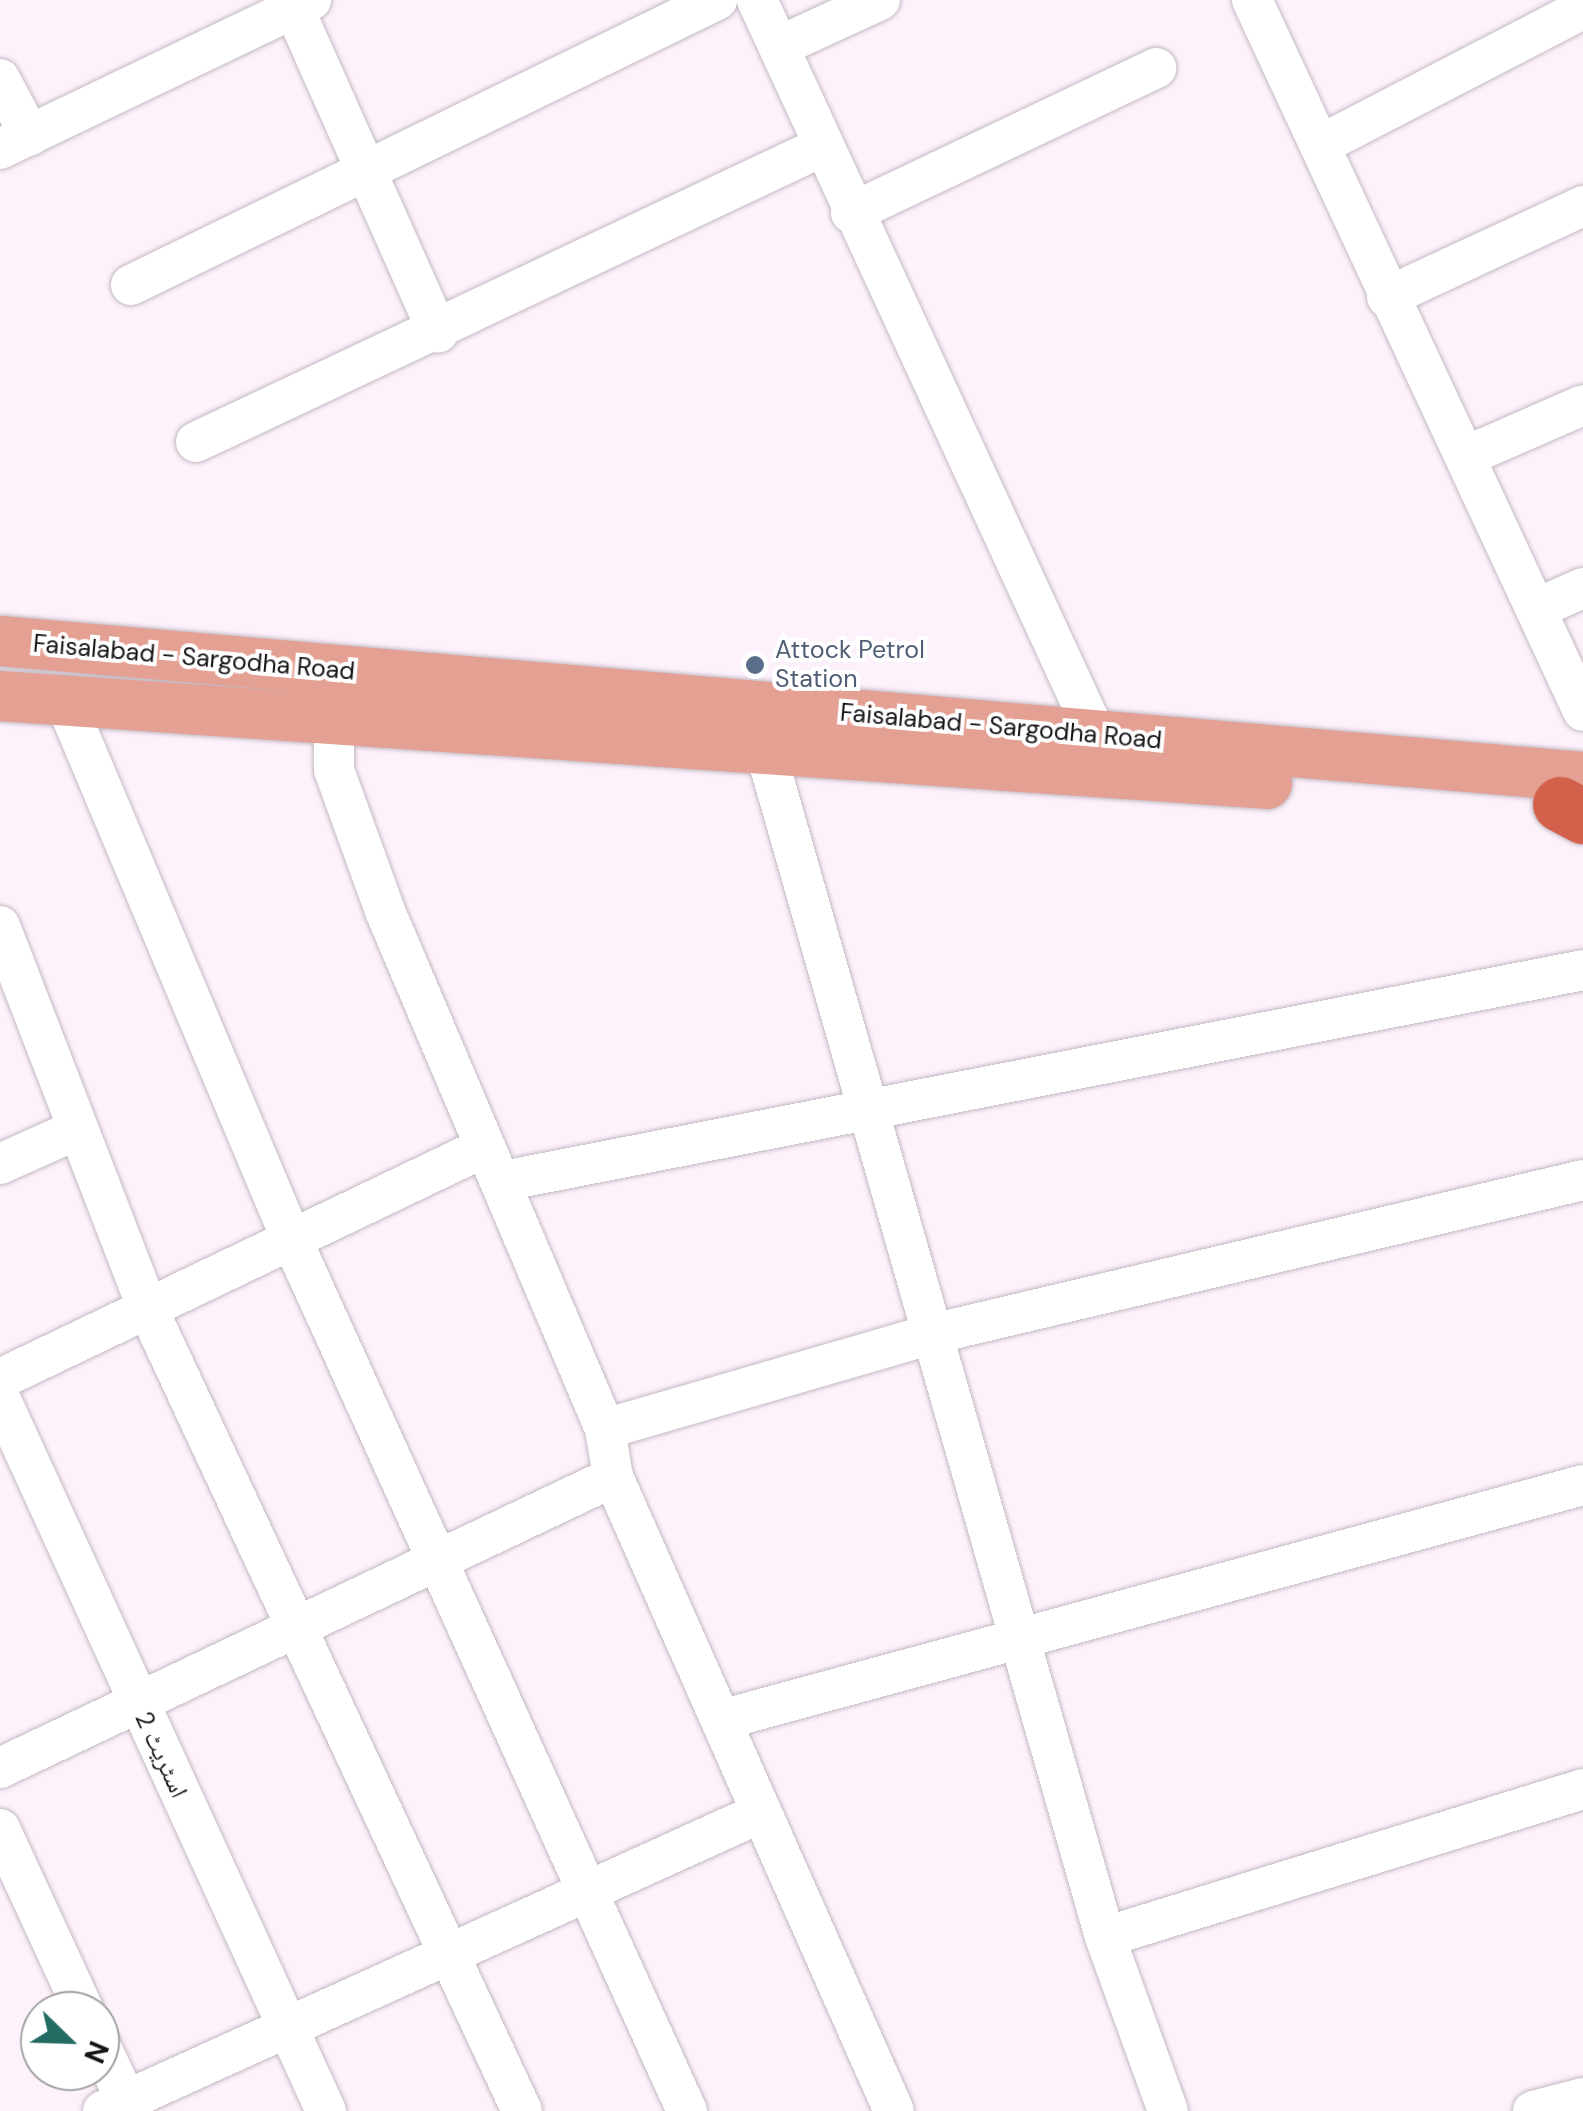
<!DOCTYPE html>
<meta charset="utf-8">
<style>
body{margin:0}
#map{position:relative;width:1583px;height:2111px;overflow:hidden;background:#fdf2fc;font-family:"DM Sans","Noto Naskh Arabic",sans-serif}
div>[style]{position:absolute}
.roads{filter:drop-shadow(0 0 2px #c3b9c3) drop-shadow(0 0 2px #c3b9c3)}
.minor>*{height:40px;margin:-20px;padding:0 20px;transform-origin:20px;border-radius:20px;background:#fff}
.major>*{height:50px;margin:-25px;padding:0 25px;transform-origin:25px;border-radius:25px;background:#e4a092}
.highway>*{height:55px;margin:-27.5px;padding:0 27.5px;transform-origin:27.5px;border-radius:27.5px;background:#d2604a}
.dots>*{width:28px;height:28px;translate:-50% -50%;box-sizing:border-box;border:5px solid #fff;border-radius:50%}
span{translate:-50% -50%;white-space:nowrap;text-align:center;line-height:1.15;-webkit-text-stroke:8px #fff;paint-order:stroke}
.service-label{font-size:25px;color:#4e5e75}
.left{translate:0 -50%;text-align:left}
.street-label{font-size:25px;color:#171417}
.north{position:absolute;left:20px;top:1991px;width:100px;height:100px;box-sizing:border-box;background:#fff;border:2px solid #a2a1a2;border-radius:50%;rotate:113deg;font-size:28px;font-weight:700;line-height:40px;text-align:center;color:#171417}
.north::after{content:'';display:block;margin:auto;width:35px;height:45px;background:#236c64;clip-path:polygon(50% 0,100% 100%,50% 72%,0 100%)}
</style>
<div id="map">
<div class="roads">
<div class="minor">
<i style="left:290px;top:0;width:364px;rotate:66deg"></i>
<i style="left:757px;top:0;width:809px;rotate:65.24deg"></i>
<i style="left:1252px;top:0;width:784px;rotate:65.04deg"></i>
<i style="left:780px;top:46px;width:110px;rotate:-24.7deg"></i>
<i style="left:0;top:79px;width:64px;rotate:62.2deg"></i>
<i style="left:1324px;top:143px;width:292px;rotate:-27.4deg"></i>
<i style="left:0;top:149px;width:345px;rotate:-25.6deg"></i>
<i style="left:851px;top:213px;width:338px;rotate:-25.4deg"></i>
<i style="left:131px;top:285px;width:652px;rotate:-25.94deg"></i>
<i style="left:1387px;top:297px;width:216px;rotate:-24.9deg"></i>
<i style="left:196px;top:442px;width:689px;rotate:-25.26deg"></i>
<i style="left:1471px;top:454px;width:122px;rotate:-23.6deg"></i>
<i style="left:1538px;top:608px;width:49px;rotate:-24deg"></i>
<i style="left:65px;top:701px;width:583px;rotate:67.18deg"></i>
<i style="left:291px;top:1238px;width:959px;rotate:65.6deg"></i>
<i style="left:334px;top:721px;width:49px;rotate:90deg"></i>
<i style="left:334px;top:770px;width:150px;rotate:70.1deg"></i>
<i style="left:385px;top:911px;width:563px;rotate:66.99deg"></i>
<i style="left:605px;top:1429px;width:49px;rotate:80.5deg"></i>
<i style="left:613px;top:1477px;width:693px;rotate:66.1deg"></i>
<i style="left:765px;top:749px;width:1236px;rotate:74.03deg"></i>
<i style="left:1105px;top:1937px;width:185px;rotate:70.1deg"></i>
<i style="left:0;top:926px;width:406px;rotate:68.9deg"></i>
<i style="left:146px;top:1305px;width:889px;rotate:64.99deg"></i>
<i style="left:0;top:1164px;width:85px;rotate:-24.2deg"></i>
<i style="left:503px;top:1181px;width:1100px;rotate:-11.05deg"></i>
<i style="left:0;top:1379px;width:535px;rotate:-25.56deg"></i>
<i style="left:0;top:1398px;width:784px;rotate:65.43deg"></i>
<i style="left:605px;top:1429px;width:336px;rotate:-16.2deg"></i>
<i style="left:928px;top:1335px;width:673px;rotate:-13.31deg"></i>
<i style="left:721px;top:1720px;width:893px;rotate:-15.25deg"></i>
<i style="left:0;top:1768px;width:679px;rotate:-25.39deg"></i>
<i style="left:0;top:1829px;width:200px;rotate:65.2deg"></i>
<i style="left:1105px;top:1937px;width:500px;rotate:-17.2deg"></i>
<i style="left:100px;top:2045px;width:73px;rotate:64.8deg"></i>
<i style="left:103px;top:2111px;width:719px;rotate:-24.39deg"></i>
<i style="left:1533px;top:2111px;width:52px;rotate:-14.6deg"></i>
</div>
<div class="major">
<i style="left:0;top:641px;width:1589px;rotate:4.91deg"></i>
<i style="left:0;top:696px;width:1270px;rotate:3.97deg"></i>
</div>
<div class="highway">
<i style="left:1560px;top:804px;width:26px;rotate:28deg"></i>
</div>
</div>
<div class="dots">
<i style="left:755px;top:665px;background:#5c6f8a"></i>
</div>
<div class="service-label">
<span class="left" style="left:775px;top:665px">Attock Petrol<br>Station</span>
</div>
<div class="street-label">
<span style="left:194px;top:658px;rotate:5deg">Faisalabad - Sargodha Road</span>
<span style="left:1001px;top:727px;rotate:5deg">Faisalabad - Sargodha Road</span>
<span style="left:161px;top:1755px;rotate:65deg">اسٹریٹ 2</span>
</div>
<div class="north">N</div>
</div>
